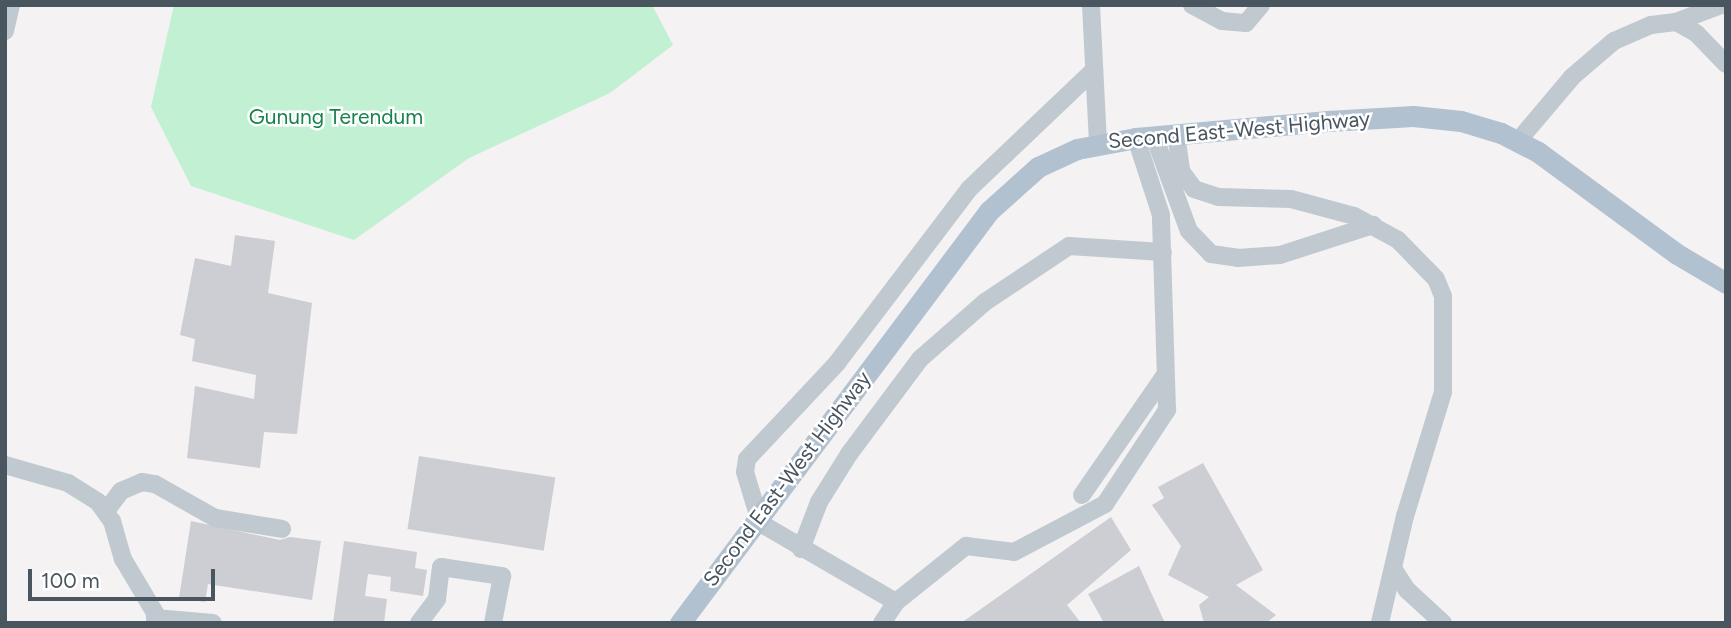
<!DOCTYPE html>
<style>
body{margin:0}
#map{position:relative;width:1731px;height:628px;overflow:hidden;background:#f4f2f2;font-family:Figtree,sans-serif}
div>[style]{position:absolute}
.green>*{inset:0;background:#c1f0d3}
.building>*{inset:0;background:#ccced4;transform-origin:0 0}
.minor>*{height:18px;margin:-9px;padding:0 9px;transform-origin:9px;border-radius:9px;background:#c0c9d0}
.major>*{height:21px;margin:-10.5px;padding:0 10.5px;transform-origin:10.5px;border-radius:10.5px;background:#b2c1d0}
span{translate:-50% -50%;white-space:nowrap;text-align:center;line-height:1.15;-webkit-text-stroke:5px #fff;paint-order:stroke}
.park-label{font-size:21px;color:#17834b}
.street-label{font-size:21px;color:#49555f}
.frame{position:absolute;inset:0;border:7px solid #49555f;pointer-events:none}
.scale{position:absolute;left:28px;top:569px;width:187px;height:32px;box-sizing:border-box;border:4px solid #49555f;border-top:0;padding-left:9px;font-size:21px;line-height:24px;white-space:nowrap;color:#49555f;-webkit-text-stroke:5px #fff;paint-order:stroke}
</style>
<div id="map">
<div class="green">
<i style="clip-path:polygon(174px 5px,652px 5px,673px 45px,610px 93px,469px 158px,354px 240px,191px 186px,151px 107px)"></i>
</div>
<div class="building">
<i style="clip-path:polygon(235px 235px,275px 241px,268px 293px,312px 303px,297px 434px,264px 432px,260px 468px,187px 458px,195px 386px,254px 399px,256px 375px,192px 361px,195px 339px,180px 335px,195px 258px,231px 266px)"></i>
<i style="left:419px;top:456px;width:138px;height:74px;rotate:9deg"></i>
<i style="clip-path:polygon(1203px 463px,1263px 570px,1236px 585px,1276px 615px,1266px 623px,1204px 623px,1199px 605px,1209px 597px,1168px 575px,1181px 546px,1152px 505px,1164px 498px,1158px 487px)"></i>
<i style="clip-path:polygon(1111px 517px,1131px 550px,1067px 605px,1081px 623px,961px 623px)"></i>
<i style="clip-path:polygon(191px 521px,280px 540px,290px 537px,321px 541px,312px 600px,208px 584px,205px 602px,179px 598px)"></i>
<i style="clip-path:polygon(344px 541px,417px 552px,415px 568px,427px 570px,423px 596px,390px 591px,391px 577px,368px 574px,365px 596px,387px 599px,384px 623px,333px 623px)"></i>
<i style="clip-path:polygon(1139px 566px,1165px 623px,1104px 623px,1088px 594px)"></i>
</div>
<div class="minor">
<i style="left:1091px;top:5px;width:138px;rotate:87.1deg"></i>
<i style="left:1192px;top:5px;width:34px;rotate:28deg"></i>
<i style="left:1222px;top:21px;width:24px;rotate:5deg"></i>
<i style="left:1246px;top:23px;width:23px;rotate:-50deg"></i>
<i style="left:1676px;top:22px;width:48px;rotate:-20.7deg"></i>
<i style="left:5px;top:31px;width:27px;rotate:-77deg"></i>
<i style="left:1176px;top:134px;width:37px;rotate:82deg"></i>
<i style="left:1181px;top:171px;width:22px;rotate:54deg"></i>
<i style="left:1194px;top:189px;width:25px;rotate:18deg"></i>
<i style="left:1218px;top:197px;width:73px;rotate:1.6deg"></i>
<i style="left:1291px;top:199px;width:65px;rotate:15.1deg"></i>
<i style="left:1354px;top:216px;width:50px;rotate:28.6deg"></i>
<i style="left:1398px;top:240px;width:54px;rotate:45.7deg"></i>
<i style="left:1436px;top:279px;width:18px;rotate:68deg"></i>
<i style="left:1443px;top:296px;width:96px;rotate:90deg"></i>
<i style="left:1443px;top:392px;width:130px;rotate:107deg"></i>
<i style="left:1405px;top:516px;width:110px;rotate:103.2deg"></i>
<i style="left:1154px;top:136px;width:101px;rotate:69.8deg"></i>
<i style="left:1189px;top:231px;width:32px;rotate:46deg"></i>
<i style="left:1211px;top:254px;width:27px;rotate:8deg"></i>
<i style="left:1238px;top:258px;width:42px;rotate:-4.1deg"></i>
<i style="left:1280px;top:255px;width:98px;rotate:-17.9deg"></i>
<i style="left:1518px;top:141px;width:84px;rotate:-49.8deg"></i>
<i style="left:1572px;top:77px;width:55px;rotate:-40.6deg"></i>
<i style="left:1614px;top:41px;width:40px;rotate:-23.4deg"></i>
<i style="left:1651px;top:25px;width:25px;rotate:-7deg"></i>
<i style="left:1676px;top:22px;width:23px;rotate:29deg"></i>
<i style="left:1696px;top:33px;width:43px;rotate:45.9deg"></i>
<i style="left:5px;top:465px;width:66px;rotate:15.9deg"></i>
<i style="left:68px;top:483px;width:36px;rotate:32deg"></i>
<i style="left:98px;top:502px;width:24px;rotate:54deg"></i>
<i style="left:112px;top:521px;width:40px;rotate:74deg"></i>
<i style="left:123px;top:559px;width:74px;rotate:59.3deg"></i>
<i style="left:1082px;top:495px;width:146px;rotate:-55.3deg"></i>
<i style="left:106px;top:511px;width:25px;rotate:-53deg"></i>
<i style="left:121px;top:491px;width:23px;rotate:-23deg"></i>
<i style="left:142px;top:482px;width:13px;rotate:9deg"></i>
<i style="left:155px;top:484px;width:69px;rotate:29.5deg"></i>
<i style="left:215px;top:518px;width:68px;rotate:9.3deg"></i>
<i style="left:758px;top:515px;width:45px;rotate:-106.8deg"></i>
<i style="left:745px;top:472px;width:13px;rotate:-81deg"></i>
<i style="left:747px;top:459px;width:132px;rotate:-46.8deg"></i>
<i style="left:837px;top:363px;width:218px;rotate:-52.8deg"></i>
<i style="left:969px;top:189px;width:173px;rotate:-43.6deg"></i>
<i style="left:755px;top:520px;width:163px;rotate:30.2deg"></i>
<i style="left:896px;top:602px;width:90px;rotate:-38.7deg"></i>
<i style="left:966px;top:546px;width:48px;rotate:7.1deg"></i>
<i style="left:1014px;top:552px;width:103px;rotate:-27.8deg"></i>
<i style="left:1105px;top:504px;width:113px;rotate:-56.6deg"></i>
<i style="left:1167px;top:410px;width:195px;rotate:-91.8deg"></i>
<i style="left:1161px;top:215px;width:81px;rotate:-108deg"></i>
<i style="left:801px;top:549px;width:50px;rotate:-69deg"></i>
<i style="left:819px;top:502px;width:57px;rotate:-58deg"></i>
<i style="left:849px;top:454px;width:119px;rotate:-53.2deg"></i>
<i style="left:920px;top:359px;width:86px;rotate:-41.2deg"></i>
<i style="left:985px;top:302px;width:101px;rotate:-33.7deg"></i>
<i style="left:1069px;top:246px;width:94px;rotate:3.7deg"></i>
<i style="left:1394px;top:570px;width:24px;rotate:57deg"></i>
<i style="left:1407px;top:590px;width:49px;rotate:42.5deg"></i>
<i style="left:158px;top:623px;width:6px;rotate:-121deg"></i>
<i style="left:155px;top:618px;width:58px;rotate:4.9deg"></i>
<i style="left:419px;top:623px;width:30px;rotate:-53deg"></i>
<i style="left:437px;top:599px;width:32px;rotate:-83deg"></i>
<i style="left:441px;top:567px;width:62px;rotate:8.4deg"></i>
<i style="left:502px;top:576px;width:48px;rotate:100.8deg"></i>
<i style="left:882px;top:623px;width:25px;rotate:-56deg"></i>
</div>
<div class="major">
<i style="left:680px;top:623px;width:515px;rotate:-53.13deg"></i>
<i style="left:989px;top:211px;width:66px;rotate:-41.9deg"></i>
<i style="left:1038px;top:167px;width:43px;rotate:-24.8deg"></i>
<i style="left:1077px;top:149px;width:60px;rotate:-10.6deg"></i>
<i style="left:1136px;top:138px;width:193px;rotate:-5.1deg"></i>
<i style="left:1328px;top:121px;width:85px;rotate:-3.4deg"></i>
<i style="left:1413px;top:116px;width:48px;rotate:5.9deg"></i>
<i style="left:1461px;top:121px;width:42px;rotate:16.7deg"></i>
<i style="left:1501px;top:133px;width:42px;rotate:27.2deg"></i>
<i style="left:1538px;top:152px;width:172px;rotate:36.3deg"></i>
<i style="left:1677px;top:254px;width:57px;rotate:30.6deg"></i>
</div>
<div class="park-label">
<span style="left:336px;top:117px">Gunung Terendum</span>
</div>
<div class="street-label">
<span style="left:1239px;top:130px;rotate:-5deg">Second East-West Highway</span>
<span style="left:787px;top:479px;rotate:-53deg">Second East-West Highway</span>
</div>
<div class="frame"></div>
<div class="scale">100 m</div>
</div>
